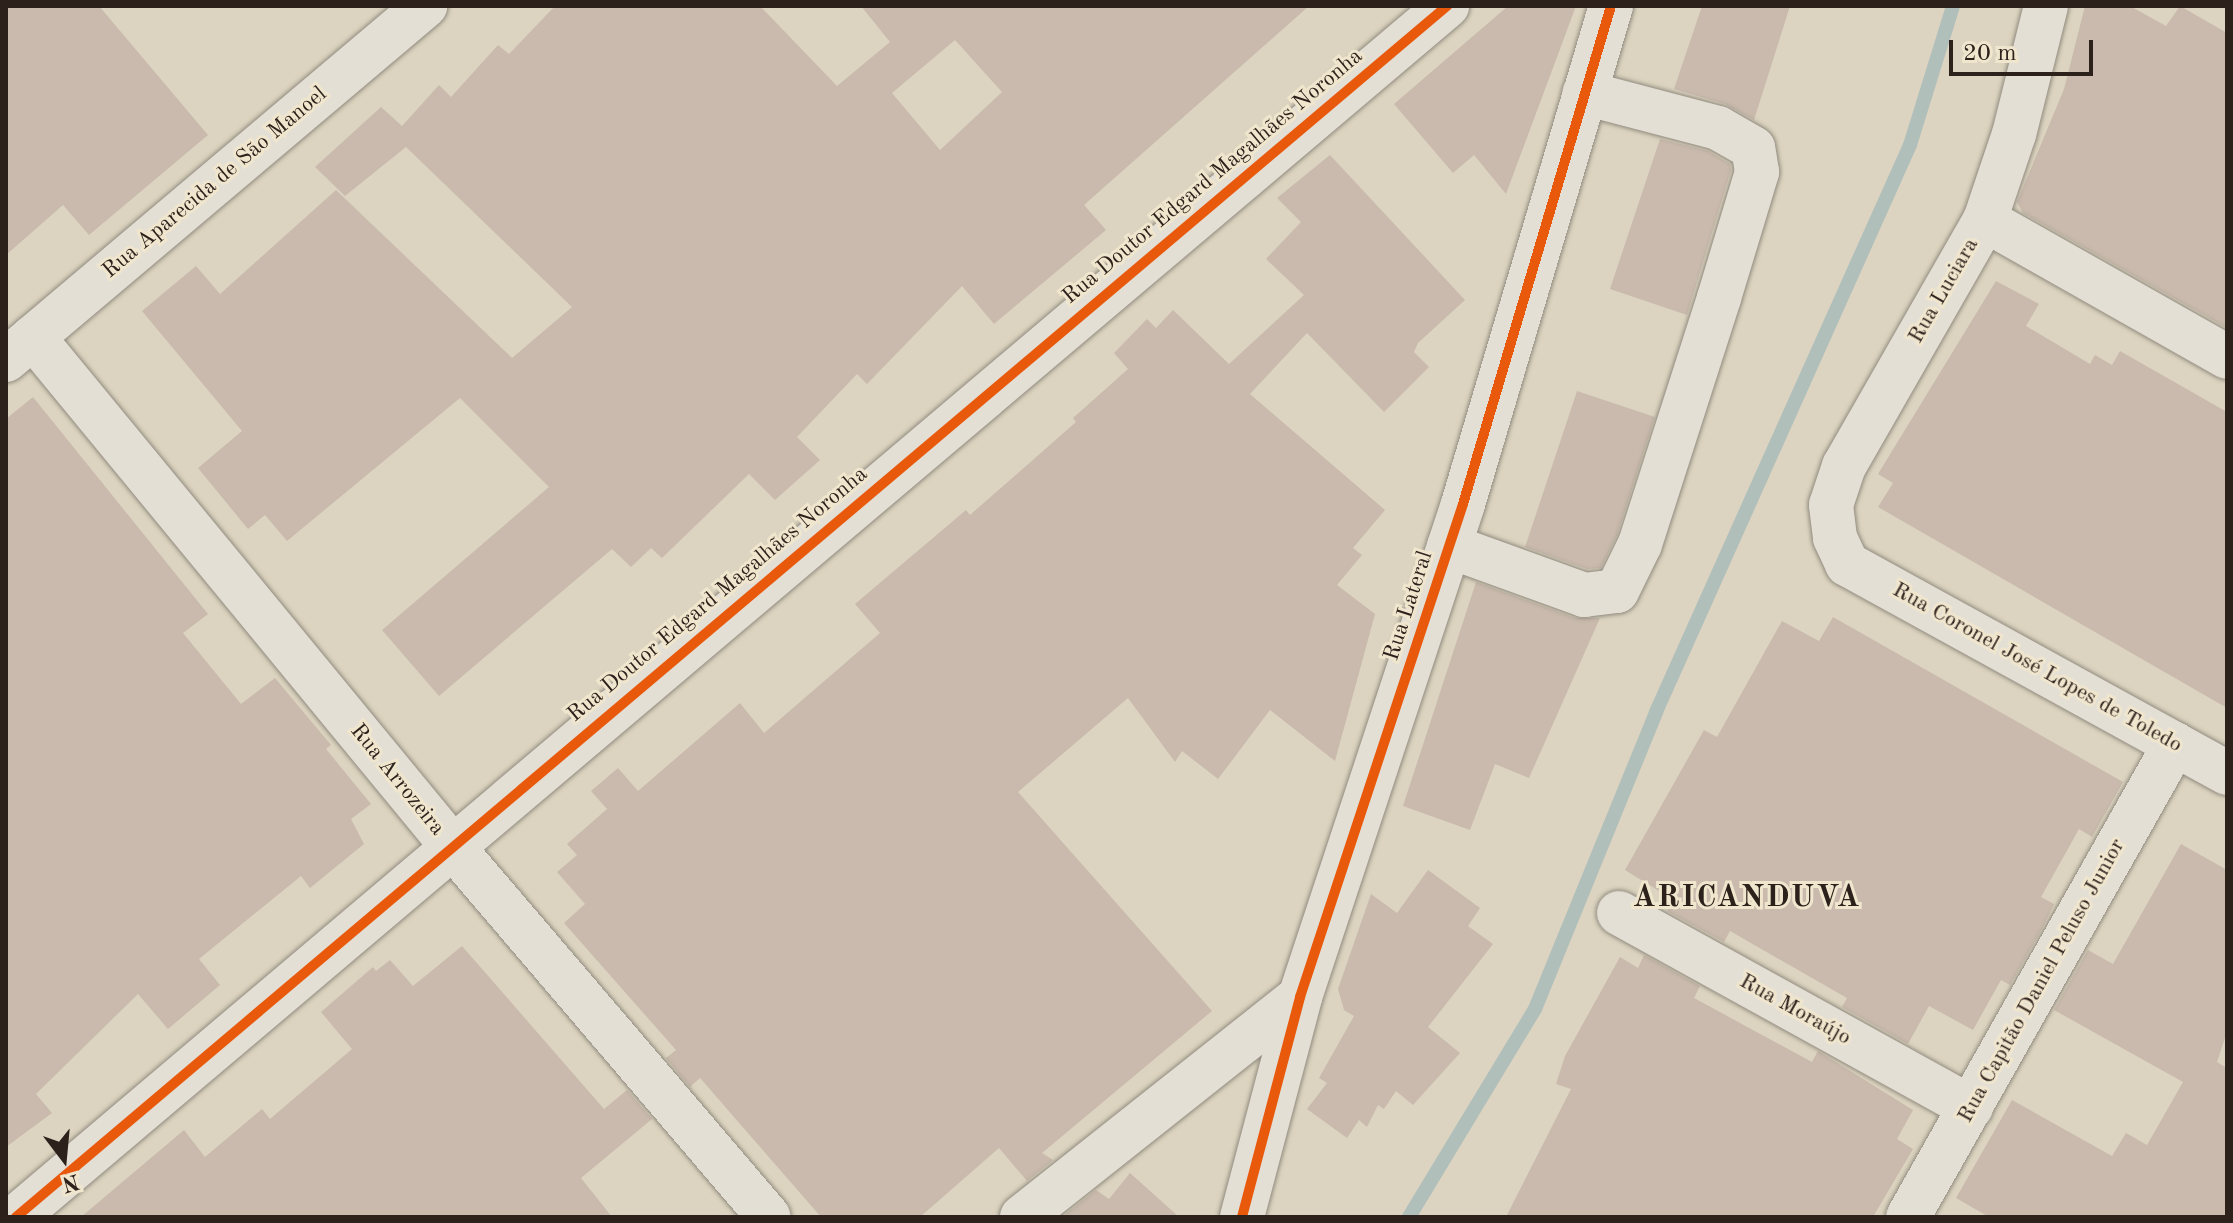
<!DOCTYPE html>
<meta charset="utf-8">
<style>
body{margin:0}
#map{position:relative;width:2233px;height:1223px;overflow:hidden;background:#dcd4c0;font-family:"Old Standard TT",serif}
div>[style]{position:absolute}
.stream>*{height:14px;margin:-7px;padding:0 7px;transform-origin:7px;border-radius:7px;background:#b1bfbb}
.building>*{inset:0;background:#c9baad}
.roads{filter:drop-shadow(0 0 2px #918b7f) drop-shadow(0 0 2px #918b7f)}
.minor>*{height:44px;margin:-22px;padding:0 22px;transform-origin:22px;border-radius:22px;background:#e4dfd5}
.cycleway>*{height:10px;margin:-5px;padding:0 5px;transform-origin:5px;border-radius:5px;background:#e8590c}
span{translate:-50% -50%;white-space:nowrap;text-align:center;line-height:1.15;-webkit-text-stroke:6px #f0e6ce;paint-order:stroke}
.street-label{font-size:22px;color:#2d211b}
.district-label{font-size:30px;color:#2d211b;font-weight:700;letter-spacing:2px}
.frame{position:absolute;inset:0;border:8px solid #2d211b;pointer-events:none}
.north{position:absolute;left:24px;top:1119px;width:80px;height:80px;-webkit-text-stroke:6px #f0e6ce;paint-order:stroke;rotate:164deg;font-size:22px;font-weight:700;line-height:32px;text-align:center;color:#2d211b}
.north::after{content:'';display:block;margin:auto;width:28px;height:36px;background:#2d211b;clip-path:polygon(50% 0,100% 100%,50% 72%,0 100%)}
.scale{position:absolute;left:1949px;top:40px;width:144px;height:36px;box-sizing:border-box;border:4px solid #2d211b;border-top:0;padding-left:10px;font-size:24px;line-height:28px;white-space:nowrap;color:#2d211b;-webkit-text-stroke:6px #f0e6ce;paint-order:stroke}
</style>
<div id="map">
<div class="stream">
<i style="left:1409px;top:1217px;width:243px;rotate:-58.8deg"></i>
<i style="left:1535px;top:1009px;width:321px;rotate:-67.8deg"></i>
<i style="left:1656px;top:712px;width:621px;rotate:-65.87deg"></i>
<i style="left:1910px;top:145px;width:145px;rotate:-72.8deg"></i>
</div>
<div class="building">
<i style="clip-path:polygon(6px 6px,99px 6px,208px 135px,89px 235px,63px 205px,6px 255px)"></i>
<i style="clip-path:polygon(evenodd,555px 6px,760px 6px,837px 86px,890px 42px,861px 6px,1309px 6px,1084px 205px,1106px 230px,994px 324px,962px 286px,867px 384px,857px 374px,797px 437px,820px 460px,775px 500px,749px 474px,662px 558px,651px 548px,631px 567px,612px 549px,439px 696px,382px 630px,549px 487px,460px 398px,287px 541px,265px 515px,248px 529px,198px 468px,242px 431px,142px 311px,196px 266px,220px 294px,336px 190px,512px 358px,572px 307px,406px 147px,345px 196px,315px 167px,381px 107px,402px 126px,439px 85px,451px 97px,498px 45px,509px 54px,555px 6px,955px 40px,1002px 92px,940px 150px,892px 93px,955px 40px)"></i>
<i style="clip-path:polygon(1508px 6px,1576px 6px,1506px 194px,1474px 155px,1453px 173px,1394px 104px)"></i>
<i style="clip-path:polygon(1702px 6px,1790px 6px,1754px 120px,1725px 104px,1674px 89px)"></i>
<i style="clip-path:polygon(2085px 6px,2130px 6px,2166px 26px,2180px 6px,2227px 33px,2227px 328px,2023px 213px,2017px 202px,2064px 89px)"></i>
<i style="clip-path:polygon(1660px 139px,1708px 151px,1730px 164px,1731px 170px,1687px 315px,1610px 289px)"></i>
<i style="clip-path:polygon(1330px 155px,1465px 300px,1418px 343px,1414px 352px,1429px 367px,1384px 412px,1307px 333px,1250px 394px,1385px 510px,1353px 548px,1362px 555px,1337px 585px,1375px 614px,1335px 761px,1270px 710px,1218px 779px,1182px 751px,1175px 762px,1128px 698px,1018px 792px,1212px 1011px,1042px 1153px,1053px 1160px,1027px 1181px,999px 1148px,920px 1217px,821px 1217px,700px 1078px,690px 1087px,666px 1058px,676px 1050px,564px 923px,585px 904px,557px 872px,577px 855px,567px 844px,607px 809px,591px 791px,618px 768px,638px 791px,740px 703px,764px 733px,880px 633px,855px 604px,966px 510px,970px 515px,1076px 422px,1073px 418px,1128px 369px,1114px 353px,1147px 319px,1156px 328px,1173px 310px,1229px 364px,1304px 295px,1266px 259px,1301px 222px,1277px 198px)"></i>
<i style="clip-path:polygon(1996px 281px,2039px 304px,2026px 326px,2090px 364px,2095px 355px,2112px 365px,2120px 351px,2227px 412px,2227px 708px,1878px 507px,1893px 483px,1878px 474px)"></i>
<i style="clip-path:polygon(1577px 391px,1655px 417px,1617px 535px,1601px 568px,1587px 569px,1525px 547px)"></i>
<i style="clip-path:polygon(33px 397px,208px 614px,183px 633px,241px 704px,275px 678px,331px 745px,326px 749px,371px 804px,351px 819px,364px 844px,310px 888px,301px 876px,199px 959px,220px 985px,168px 1029px,138px 994px,36px 1094px,52px 1113px,6px 1147px,6px 419px)"></i>
<i style="clip-path:polygon(1476px 582px,1575px 618px,1600px 618px,1529px 778px,1495px 764px,1470px 830px,1403px 806px)"></i>
<i style="clip-path:polygon(1833px 617px,2123px 782px,2092px 837px,2079px 829px,2041px 897px,2054px 904px,2044px 925px,2010px 985px,2001px 980px,1973px 1030px,1929px 1006px,1908px 1044px,1842px 1007px,1847px 998px,1730px 931px,1724px 942px,1667px 911px,1672px 899px,1625px 870px,1704px 730px,1717px 737px,1782px 621px,1819px 641px)"></i>
<i style="clip-path:polygon(2181px 844px,2227px 870px,2227px 1032px,2217px 1062px,2227px 1068px,2227px 1217px,1989px 1217px,1956px 1198px,2012px 1100px,2112px 1156px,2126px 1133px,2147px 1145px,2183px 1082px,2054px 1010px,2088px 950px,2113px 964px)"></i>
<i style="clip-path:polygon(1428px 870px,1480px 908px,1468px 926px,1493px 944px,1428px 1027px,1460px 1053px,1413px 1105px,1396px 1091px,1384px 1109px,1378px 1105px,1367px 1127px,1359px 1120px,1347px 1138px,1307px 1109px,1327px 1083px,1319px 1078px,1354px 1016px,1344px 1010px,1338px 989px,1371px 894px,1397px 913px)"></i>
<i style="clip-path:polygon(462px 946px,604px 1109px,627px 1090px,652px 1119px,581px 1178px,612px 1217px,81px 1217px,184px 1130px,205px 1157px,262px 1109px,270px 1119px,352px 1049px,321px 1012px,373px 967px,376px 971px,390px 960px,413px 986px)"></i>
<i style="clip-path:polygon(1644px 955px,1700px 986px,1694px 998px,1812px 1062px,1818px 1051px,1913px 1110px,1897px 1139px,1913px 1149px,1873px 1217px,1506px 1217px,1571px 1089px,1556px 1084px,1565px 1056px,1620px 957px,1638px 968px)"></i>
<i style="clip-path:polygon(1130px 1173px,1179px 1217px,1062px 1217px,1096px 1190px,1109px 1199px)"></i>
</div>
<div class="roads">
<div class="minor">
<i style="left:2046px;top:6px;width:132px;rotate:104deg"></i>
<i style="left:2014px;top:134px;width:91px;rotate:108.6deg"></i>
<i style="left:1985px;top:220px;width:284px;rotate:119.8deg"></i>
<i style="left:1844px;top:466px;width:41px;rotate:108.4deg"></i>
<i style="left:1831px;top:505px;width:33px;rotate:83deg"></i>
<i style="left:1835px;top:538px;width:29px;rotate:65deg"></i>
<i style="left:1847px;top:564px;width:434px;rotate:28.8deg"></i>
<i style="left:1985px;top:220px;width:278px;rotate:29.5deg"></i>
<i style="left:33px;top:337px;width:658px;rotate:50.55deg"></i>
<i style="left:451px;top:845px;width:489px;rotate:49.5deg"></i>
<i style="left:6px;top:360px;width:549px;rotate:-40.19deg"></i>
<i style="left:1449px;top:546px;width:144px;rotate:19.9deg"></i>
<i style="left:1584px;top:595px;width:33px;rotate:-7deg"></i>
<i style="left:1617px;top:591px;width:52px;rotate:-63.9deg"></i>
<i style="left:1640px;top:544px;width:258px;rotate:-72.2deg"></i>
<i style="left:1719px;top:298px;width:132px;rotate:-73.2deg"></i>
<i style="left:1757px;top:172px;width:24px;rotate:-99deg"></i>
<i style="left:1753px;top:148px;width:40px;rotate:-150.3deg"></i>
<i style="left:1718px;top:128px;width:138px;rotate:-165.3deg"></i>
<i style="left:1619px;top:913px;width:402px;rotate:28.9deg"></i>
<i style="left:16px;top:1217px;width:1875px;rotate:-40.24deg"></i>
<i style="left:1022px;top:1217px;width:355px;rotate:-38.4deg"></i>
<i style="left:1242px;top:1217px;width:228px;rotate:-75.2deg"></i>
<i style="left:1300px;top:997px;width:519px;rotate:-71.7deg"></i>
<i style="left:1463px;top:504px;width:520px;rotate:-73.45deg"></i>
<i style="left:1908px;top:1217px;width:543px;rotate:-60.56deg"></i>
</div>
</div>
<div class="cycleway">
<i style="left:16px;top:1217px;width:1875px;rotate:-40.24deg"></i>
<i style="left:1242px;top:1217px;width:228px;rotate:-75.2deg"></i>
<i style="left:1300px;top:997px;width:519px;rotate:-71.7deg"></i>
<i style="left:1463px;top:504px;width:520px;rotate:-73.45deg"></i>
</div>
<div class="street-label">
<span style="left:1213px;top:177px;rotate:-40deg">Rua Doutor Edgard Magalhães Noronha</span>
<span style="left:215px;top:183px;rotate:-40deg">Rua Aparecida de São Manoel</span>
<span style="left:1944px;top:291px;rotate:-60deg">Rua Luciara</span>
<span style="left:718px;top:595px;rotate:-40deg">Rua Doutor Edgard Magalhães Noronha</span>
<span style="left:1409px;top:606px;rotate:-72deg">Rua Lateral</span>
<span style="left:2037px;top:668px;rotate:29deg">Rua Coronel José Lopes de Toledo</span>
<span style="left:397px;top:780px;rotate:51deg">Rua Arrozeira</span>
<span style="left:2042px;top:981px;rotate:-61deg">Rua Capitão Daniel Peluso Junior</span>
<span style="left:1795px;top:1010px;rotate:29deg">Rua Moraújo</span>
</div>
<div class="district-label">
<span style="left:1747px;top:898px">ARICANDUVA</span>
</div>
<div class="frame"></div>
<div class="north">N</div>
<div class="scale">20 m</div>
</div>
